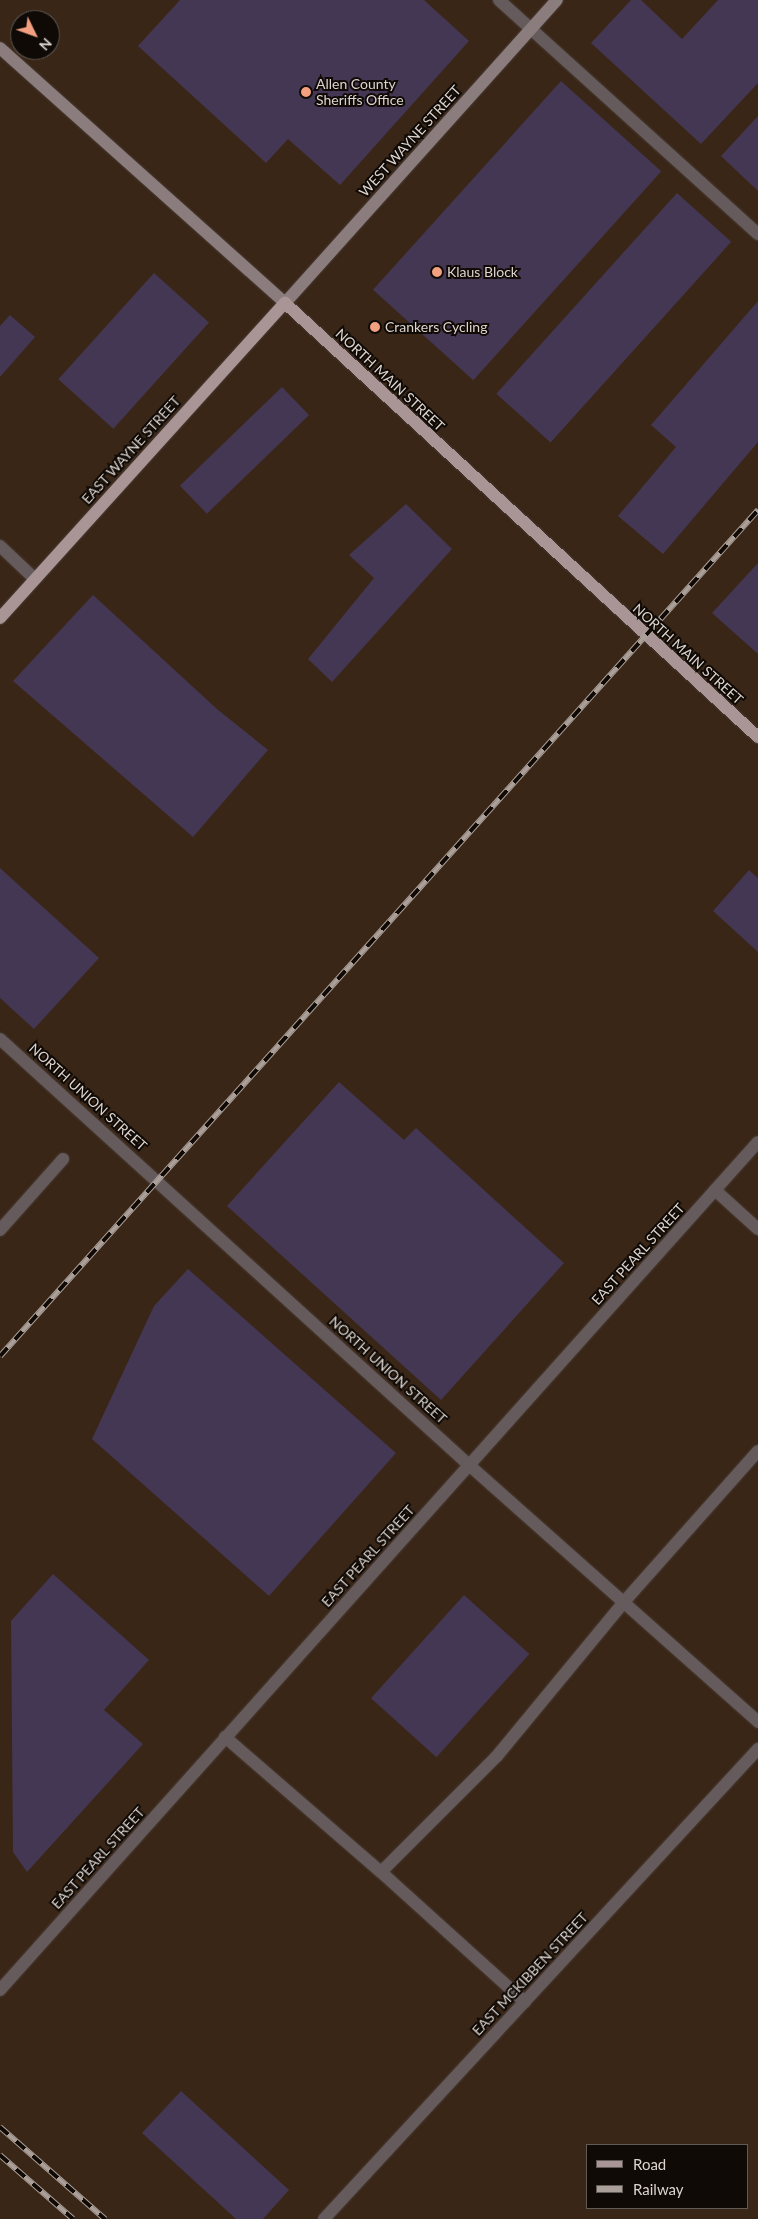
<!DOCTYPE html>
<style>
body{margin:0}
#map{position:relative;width:758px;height:2219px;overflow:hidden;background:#2c1e14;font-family:Lato,sans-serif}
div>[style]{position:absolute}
.built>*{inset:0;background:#392617}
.building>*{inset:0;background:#443753;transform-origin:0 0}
.roads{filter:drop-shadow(0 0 1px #483b32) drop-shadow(0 0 1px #483b32)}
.lane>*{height:12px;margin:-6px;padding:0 6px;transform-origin:6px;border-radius:6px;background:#655b5c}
.street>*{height:12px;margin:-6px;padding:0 6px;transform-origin:6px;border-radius:6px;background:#655b5c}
.secondary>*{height:12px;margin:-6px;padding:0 6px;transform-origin:6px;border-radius:6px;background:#8b7c7d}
.primary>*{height:12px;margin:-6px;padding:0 6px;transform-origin:6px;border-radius:6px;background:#a99596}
.rail>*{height:5.5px;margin-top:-2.75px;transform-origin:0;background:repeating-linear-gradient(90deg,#0f0a06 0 11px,#aba099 0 22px);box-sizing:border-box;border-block:1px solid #aba099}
.dots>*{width:14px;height:14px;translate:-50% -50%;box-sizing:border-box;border:2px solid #0f0a06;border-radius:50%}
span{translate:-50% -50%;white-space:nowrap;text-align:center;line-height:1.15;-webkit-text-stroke:4px #0f0a06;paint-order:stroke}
.poi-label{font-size:14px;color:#ddd4ce}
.left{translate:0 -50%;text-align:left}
.street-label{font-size:14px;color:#ddd4ce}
.legend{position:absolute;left:586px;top:2144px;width:162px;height:65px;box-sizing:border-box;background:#0f0a06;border:1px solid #615b56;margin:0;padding:6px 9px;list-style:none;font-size:15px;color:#ddd4ce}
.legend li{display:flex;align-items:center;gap:10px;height:25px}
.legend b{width:25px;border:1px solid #615b56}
.north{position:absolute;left:10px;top:10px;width:50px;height:50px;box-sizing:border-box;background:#0f0a06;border:1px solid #615b56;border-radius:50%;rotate:132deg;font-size:14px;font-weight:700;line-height:20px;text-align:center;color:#ddd4ce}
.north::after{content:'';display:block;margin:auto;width:18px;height:22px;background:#f2a07f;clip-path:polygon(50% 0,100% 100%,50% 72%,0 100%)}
</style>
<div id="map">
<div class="built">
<i style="clip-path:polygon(evenodd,0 0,758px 0,758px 2219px,0 2219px,0 0,20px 20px,50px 20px,50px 50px,20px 50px,20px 20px,0 0,587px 2145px,747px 2145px,747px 2208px,587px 2208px,587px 2145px)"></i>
</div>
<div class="building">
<i style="clip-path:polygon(180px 0,424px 0,469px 41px,340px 185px,288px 139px,266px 163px,138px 46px)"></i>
<i style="clip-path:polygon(631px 0,641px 0,682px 39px,718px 0,758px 0,758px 83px,701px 144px,591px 43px)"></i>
<i style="left:561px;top:81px;width:135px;height:281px;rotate:42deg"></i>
<i style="clip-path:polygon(758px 116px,758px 191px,721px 156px)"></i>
<i style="left:677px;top:193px;width:73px;height:270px;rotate:42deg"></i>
<i style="left:154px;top:273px;width:74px;height:143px;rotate:42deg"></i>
<i style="clip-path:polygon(758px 301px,758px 442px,663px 554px,618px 516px,676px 447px,651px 425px)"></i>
<i style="clip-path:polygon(10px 315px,35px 337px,0 377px,0 326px)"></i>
<i style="left:282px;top:387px;width:39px;height:142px;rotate:46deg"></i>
<i style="clip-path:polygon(406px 504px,452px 549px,332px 682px,308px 659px,374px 578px,349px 555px)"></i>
<i style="clip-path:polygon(758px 563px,758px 654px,712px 613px)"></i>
<i style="clip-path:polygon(93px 595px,217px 709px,268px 750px,193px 837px,13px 681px)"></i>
<i style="clip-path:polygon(0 868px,99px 958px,34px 1029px,0 998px)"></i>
<i style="clip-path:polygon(749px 870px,758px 878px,758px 952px,713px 911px)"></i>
<i style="clip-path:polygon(339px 1082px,404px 1140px,416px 1128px,564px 1263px,441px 1400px,227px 1206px)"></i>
<i style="clip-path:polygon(188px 1269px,396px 1453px,269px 1596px,92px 1439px,154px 1306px)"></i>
<i style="clip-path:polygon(53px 1574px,149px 1660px,104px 1710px,143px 1744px,27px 1872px,13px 1852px,11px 1621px)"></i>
<i style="left:464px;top:1595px;width:88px;height:139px;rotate:42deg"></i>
<i style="clip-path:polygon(181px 2091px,289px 2190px,263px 2219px,236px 2219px,142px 2133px)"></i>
</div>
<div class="roads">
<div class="lane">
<i style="left:499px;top:0;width:349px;rotate:42.1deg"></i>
<i style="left:0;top:546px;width:48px;rotate:43.3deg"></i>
<i style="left:715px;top:1190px;width:58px;rotate:42.2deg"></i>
<i style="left:0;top:1230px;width:95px;rotate:-48.4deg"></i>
<i style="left:225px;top:1737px;width:206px;rotate:40.9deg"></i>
<i style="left:381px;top:1872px;width:164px;rotate:-45deg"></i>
<i style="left:497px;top:1756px;width:198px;rotate:-50.5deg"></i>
<i style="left:623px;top:1603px;width:203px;rotate:-48.4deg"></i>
<i style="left:381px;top:1872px;width:194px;rotate:42.1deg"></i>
</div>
<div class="street">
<i style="left:0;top:1039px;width:634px;rotate:42.25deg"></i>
<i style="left:469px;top:1465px;width:387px;rotate:41.6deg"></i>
<i style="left:0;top:1990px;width:1137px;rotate:-48.21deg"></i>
<i style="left:324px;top:2219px;width:640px;rotate:-47.28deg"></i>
</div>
<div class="secondary">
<i style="left:0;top:48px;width:382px;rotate:41.8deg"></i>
<i style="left:285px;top:303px;width:407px;rotate:-48.1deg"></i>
</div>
<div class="primary">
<i style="left:0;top:618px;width:425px;rotate:-47.9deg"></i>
<i style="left:285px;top:303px;width:642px;rotate:42.54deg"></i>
</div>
</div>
<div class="rail">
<i style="left:0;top:1356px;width:1136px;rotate:-48.14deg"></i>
<i style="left:0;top:2127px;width:140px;rotate:41.2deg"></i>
<i style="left:0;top:2155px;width:97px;rotate:41.2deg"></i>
</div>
<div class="dots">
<i style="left:306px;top:92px;background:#f2a07f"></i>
<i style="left:437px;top:272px;background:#f2a07f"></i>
<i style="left:375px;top:327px;background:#f2a07f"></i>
</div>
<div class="poi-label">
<span class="left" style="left:316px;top:92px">Allen County<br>Sheriffs Office</span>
<span class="left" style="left:447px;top:272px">Klaus Block</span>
<span class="left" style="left:385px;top:327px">Crankers Cycling</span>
</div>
<div class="street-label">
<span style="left:410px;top:141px;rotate:-48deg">WEST WAYNE STREET</span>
<span style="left:390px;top:380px;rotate:43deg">NORTH MAIN STREET</span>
<span style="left:131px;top:450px;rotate:-48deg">EAST WAYNE STREET</span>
<span style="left:688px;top:654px;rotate:42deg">NORTH MAIN STREET</span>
<span style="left:88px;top:1097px;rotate:42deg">NORTH UNION STREET</span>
<span style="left:638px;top:1254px;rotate:-48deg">EAST PEARL STREET</span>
<span style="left:388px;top:1370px;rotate:42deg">NORTH UNION STREET</span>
<span style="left:368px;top:1556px;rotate:-48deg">EAST PEARL STREET</span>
<span style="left:98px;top:1858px;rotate:-48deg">EAST PEARL STREET</span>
<span style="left:530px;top:1974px;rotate:-47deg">EAST MCKIBBEN STREET</span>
</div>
<ul class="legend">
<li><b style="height:6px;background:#a99596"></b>Road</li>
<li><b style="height:6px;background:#aba099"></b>Railway</li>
</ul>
<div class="north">N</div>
</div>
